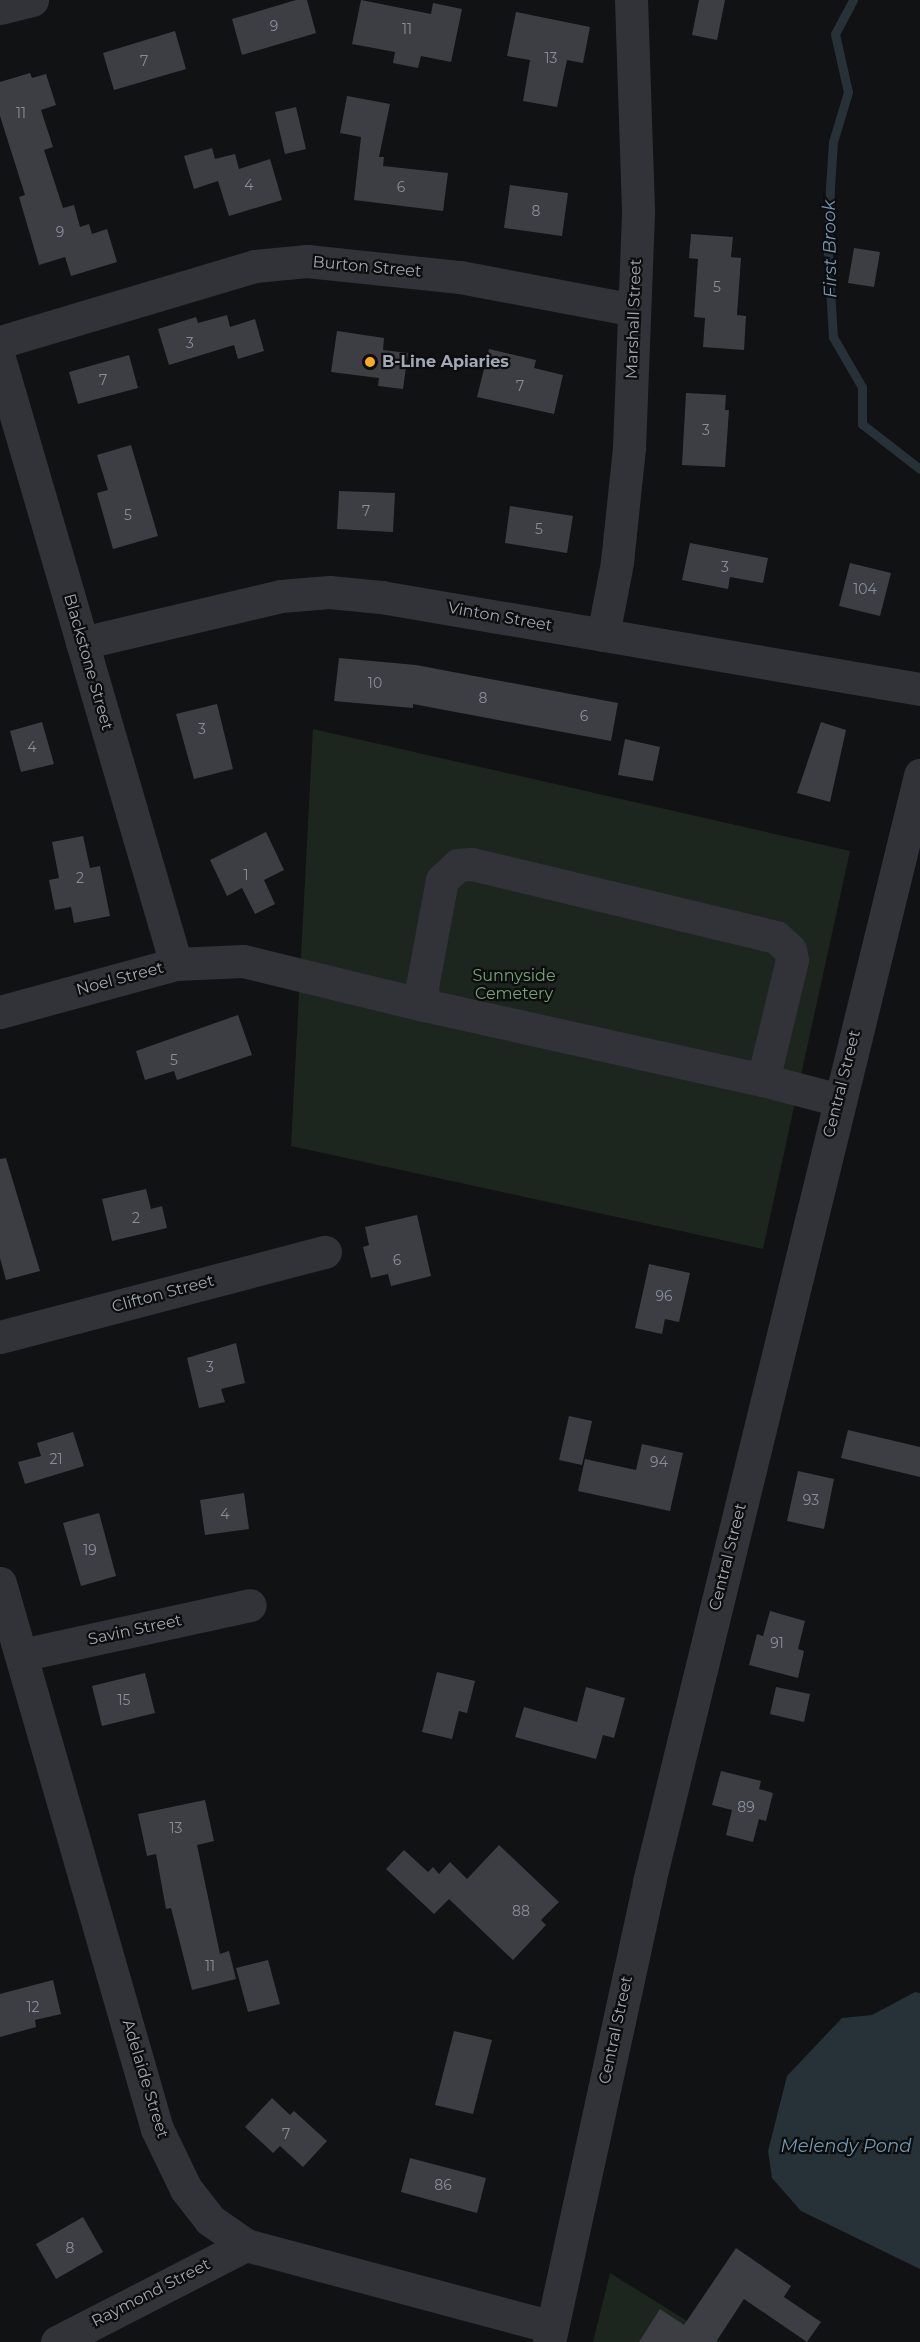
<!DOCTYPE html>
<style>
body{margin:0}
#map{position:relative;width:920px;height:2342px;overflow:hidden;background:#111213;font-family:Montserrat,sans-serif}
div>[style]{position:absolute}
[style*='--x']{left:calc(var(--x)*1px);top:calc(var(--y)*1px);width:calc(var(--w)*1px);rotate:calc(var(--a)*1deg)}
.green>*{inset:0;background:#1d261e}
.water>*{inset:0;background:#273138}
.stream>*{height:9px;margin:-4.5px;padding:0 4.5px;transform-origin:4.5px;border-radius:4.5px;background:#273138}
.building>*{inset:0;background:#3d3e44}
.minor>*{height:33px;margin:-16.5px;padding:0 16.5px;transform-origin:16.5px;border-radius:16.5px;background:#323339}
.dots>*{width:16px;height:16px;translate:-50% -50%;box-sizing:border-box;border:3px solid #0d0d0e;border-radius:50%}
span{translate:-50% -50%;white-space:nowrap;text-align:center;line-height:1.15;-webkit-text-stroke:4.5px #0d0d0e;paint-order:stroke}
.number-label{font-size:14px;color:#888e9a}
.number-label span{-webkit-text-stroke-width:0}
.street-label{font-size:16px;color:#a1a8b6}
.poi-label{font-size:16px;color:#a1a8b6;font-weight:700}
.left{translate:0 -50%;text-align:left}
.park-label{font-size:16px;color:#76a377}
.water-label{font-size:18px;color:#7499b5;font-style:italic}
</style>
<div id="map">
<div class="green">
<div style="clip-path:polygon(313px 729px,850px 851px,763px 1249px,291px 1146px)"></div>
<div style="clip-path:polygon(610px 2273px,721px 2342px,593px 2342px)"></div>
</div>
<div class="water">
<div style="clip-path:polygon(915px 1992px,920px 1993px,920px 2269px,801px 2211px,772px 2178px,768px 2151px,787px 2076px,842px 2018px,872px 2015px)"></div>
</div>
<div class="stream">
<div style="--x:853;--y:0;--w:38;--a:118"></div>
<div style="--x:835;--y:34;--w:59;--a:77.4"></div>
<div style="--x:848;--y:92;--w:52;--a:106.7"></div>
<div style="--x:833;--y:142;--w:45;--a:93.8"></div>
<div style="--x:830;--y:187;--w:67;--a:91.7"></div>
<div style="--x:828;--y:254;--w:83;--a:86.6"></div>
<div style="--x:833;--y:337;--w:58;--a:59.9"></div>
<div style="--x:862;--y:387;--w:37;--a:90"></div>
<div style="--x:862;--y:424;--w:73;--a:37.8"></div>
</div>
<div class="building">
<div style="clip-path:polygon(296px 0,307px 0,316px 33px,242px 55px,232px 19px)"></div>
<div style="clip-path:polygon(361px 0,431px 14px,433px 3px,462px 9px,451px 62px,421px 56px,418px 68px,393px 63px,395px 52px,352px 44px)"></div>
<div style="clip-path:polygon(699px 0,725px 0,717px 40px,692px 35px)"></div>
<div style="clip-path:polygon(516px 12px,590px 27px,583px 63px,567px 60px,557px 107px,523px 101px,530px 60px,507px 56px)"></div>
<div style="clip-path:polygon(175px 31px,186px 69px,114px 90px,103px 53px)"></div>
<div style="clip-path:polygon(30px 73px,32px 78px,46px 74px,56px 105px,41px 110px,53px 147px,44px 150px,63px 208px,74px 205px,80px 227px,89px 224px,92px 234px,107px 229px,117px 262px,71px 276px,65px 257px,39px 265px,19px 197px,25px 195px,0 116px,0 82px)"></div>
<div style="clip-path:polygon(347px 96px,390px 104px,379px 157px,384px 157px,383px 166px,448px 173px,443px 211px,354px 200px,361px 137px,340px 133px)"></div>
<div style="clip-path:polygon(296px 107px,306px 149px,285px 154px,275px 112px)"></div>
<div style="clip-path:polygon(212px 148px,215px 159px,235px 154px,239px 169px,270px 159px,282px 200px,229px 216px,218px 181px,194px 189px,184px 156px)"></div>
<div style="clip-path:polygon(510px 185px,568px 193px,562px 236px,504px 228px)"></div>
<div style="clip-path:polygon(691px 234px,733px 237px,731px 257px,741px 258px,737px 315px,746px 316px,744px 350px,703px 347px,705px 318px,694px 317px,698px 259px,689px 258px)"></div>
<div style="clip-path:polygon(854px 248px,880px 252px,874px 287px,848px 283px)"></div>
<div style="clip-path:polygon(227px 315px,230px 327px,255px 319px,264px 351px,238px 359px,234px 345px,169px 365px,158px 329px,196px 317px,198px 323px)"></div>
<div style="clip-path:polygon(337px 331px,384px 338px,383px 350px,408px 353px,403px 389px,378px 386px,379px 378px,331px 372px)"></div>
<div style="clip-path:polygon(489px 349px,536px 360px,534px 368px,563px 375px,554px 414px,477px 397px)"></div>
<div style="clip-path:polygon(129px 355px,138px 388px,78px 404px,69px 372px)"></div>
<div style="clip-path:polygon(686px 393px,726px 395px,725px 410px,729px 410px,725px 467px,682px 465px)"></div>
<div style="clip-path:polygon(131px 445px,158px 536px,113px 549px,97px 493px,108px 490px,97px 455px)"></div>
<div style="clip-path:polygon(339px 491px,395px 493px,393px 532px,337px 529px)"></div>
<div style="clip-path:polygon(510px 506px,573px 516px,567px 553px,505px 543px)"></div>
<div style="clip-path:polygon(690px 543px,768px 558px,763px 583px,730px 577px,728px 589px,682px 580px)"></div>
<div style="clip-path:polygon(850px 563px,891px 573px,880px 616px,839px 606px)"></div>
<div style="clip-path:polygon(339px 658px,416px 665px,618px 703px,611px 741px,413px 704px,413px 708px,334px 701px)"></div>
<div style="clip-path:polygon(217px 704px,233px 769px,194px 779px,176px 714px)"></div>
<div style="clip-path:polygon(42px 722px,54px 764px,21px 772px,10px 731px)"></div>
<div style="clip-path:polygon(821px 722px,846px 730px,830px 802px,797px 793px)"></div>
<div style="clip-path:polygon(625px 739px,660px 747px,653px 781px,618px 775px)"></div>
<div style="clip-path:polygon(266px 832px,284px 870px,264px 880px,275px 904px,255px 914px,242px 888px,227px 896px,210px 860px)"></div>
<div style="clip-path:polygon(83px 836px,90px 868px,100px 866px,110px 916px,74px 923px,71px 907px,55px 910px,49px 880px,59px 878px,52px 842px)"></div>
<div style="clip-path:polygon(238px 1015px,252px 1055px,177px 1080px,174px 1071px,145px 1080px,136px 1051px)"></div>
<div style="clip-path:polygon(6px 1158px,40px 1271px,6px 1280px,0 1258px,0 1159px)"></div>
<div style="clip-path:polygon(146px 1189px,151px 1209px,162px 1206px,167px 1228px,112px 1241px,102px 1199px)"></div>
<div style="clip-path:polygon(417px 1215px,431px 1276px,391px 1286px,388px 1274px,371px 1278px,363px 1247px,369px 1245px,365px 1227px)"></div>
<div style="clip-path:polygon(649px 1264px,690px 1273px,679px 1322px,665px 1319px,662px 1334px,635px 1328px)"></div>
<div style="clip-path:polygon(236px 1343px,245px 1383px,221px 1389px,225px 1402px,199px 1408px,187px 1358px)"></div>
<div style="clip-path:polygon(569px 1416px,592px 1421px,582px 1465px,559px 1460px)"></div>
<div style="clip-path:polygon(848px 1430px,920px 1447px,920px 1477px,841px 1458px)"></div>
<div style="clip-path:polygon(73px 1432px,84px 1466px,25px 1484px,18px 1462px,41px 1456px,37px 1443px)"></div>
<div style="clip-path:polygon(642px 1444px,683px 1453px,670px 1511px,578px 1491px,585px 1459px,636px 1470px)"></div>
<div style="clip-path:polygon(798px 1471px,834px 1479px,824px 1529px,787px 1521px)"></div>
<div style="clip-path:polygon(244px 1493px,249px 1529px,205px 1535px,200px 1500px)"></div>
<div style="clip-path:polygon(99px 1513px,116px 1576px,81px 1586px,63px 1523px)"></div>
<div style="clip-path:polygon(770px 1611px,805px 1621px,798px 1649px,804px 1651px,798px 1678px,749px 1665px,757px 1634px,763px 1636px)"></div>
<div style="clip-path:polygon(437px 1672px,475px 1681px,467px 1713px,459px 1711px,452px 1739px,422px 1732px)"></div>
<div style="clip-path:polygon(145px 1673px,155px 1713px,102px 1726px,92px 1686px)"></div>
<div style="clip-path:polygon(586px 1687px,625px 1698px,614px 1738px,603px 1735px,596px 1759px,515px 1737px,524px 1707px,577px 1722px)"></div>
<div style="clip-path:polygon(776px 1687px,810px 1694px,804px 1722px,770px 1714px)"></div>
<div style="clip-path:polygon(721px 1771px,761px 1781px,759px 1789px,773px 1793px,766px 1821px,759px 1819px,753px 1842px,726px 1835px,732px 1810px,712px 1805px)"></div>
<div style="clip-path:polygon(205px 1800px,214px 1841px,197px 1845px,220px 1954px,229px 1951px,236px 1979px,192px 1990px,171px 1908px,166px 1909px,156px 1854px,147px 1856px,138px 1814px)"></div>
<div style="clip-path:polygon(499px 1845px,559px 1902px,541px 1920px,546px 1925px,513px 1960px,449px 1899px,434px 1914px,386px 1869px,404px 1850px,428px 1872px,433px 1867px,439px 1874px,450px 1862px,467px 1879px)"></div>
<div style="clip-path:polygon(268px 1960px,280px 2004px,248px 2012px,236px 1968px)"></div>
<div style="clip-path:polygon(53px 1980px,61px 2014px,35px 2020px,36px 2027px,0 2037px,0 1994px)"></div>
<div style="clip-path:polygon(454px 2031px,492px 2040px,473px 2114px,435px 2105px)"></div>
<div style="clip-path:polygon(272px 2098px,290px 2115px,294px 2111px,327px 2141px,303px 2167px,280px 2146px,273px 2153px,245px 2127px)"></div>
<div style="clip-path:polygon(410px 2158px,486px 2178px,477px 2213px,401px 2192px)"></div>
<div style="clip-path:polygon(83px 2217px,103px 2252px,56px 2279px,36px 2244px)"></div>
<div style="clip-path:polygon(736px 2248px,791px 2286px,784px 2297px,821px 2322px,807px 2342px,744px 2299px,716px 2342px,639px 2342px,660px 2309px,684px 2325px)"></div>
</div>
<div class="minor">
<div style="--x:0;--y:8;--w:33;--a:-14"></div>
<div style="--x:0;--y:342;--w:266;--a:-16.6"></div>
<div style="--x:255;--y:266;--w:52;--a:-5.5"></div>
<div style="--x:307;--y:261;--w:154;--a:6"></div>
<div style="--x:460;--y:277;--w:177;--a:10.7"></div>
<div style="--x:0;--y:361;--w:628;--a:73.73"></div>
<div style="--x:603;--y:635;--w:74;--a:-79.1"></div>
<div style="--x:617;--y:562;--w:115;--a:-84"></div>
<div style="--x:629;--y:448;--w:238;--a:-87.8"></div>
<div style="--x:638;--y:210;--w:210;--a:-91.9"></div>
<div style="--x:82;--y:643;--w:204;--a:-13.3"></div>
<div style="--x:281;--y:596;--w:48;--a:-4.8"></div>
<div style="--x:329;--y:592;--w:52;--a:5.5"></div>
<div style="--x:381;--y:597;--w:547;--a:9.69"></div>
<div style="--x:0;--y:1012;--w:182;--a:-15.3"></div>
<div style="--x:176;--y:964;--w:67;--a:-2.6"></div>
<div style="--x:243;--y:961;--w:186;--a:13.7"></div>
<div style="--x:424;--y:1005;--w:347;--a:12.5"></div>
<div style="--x:763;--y:1080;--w:123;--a:-76.4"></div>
<div style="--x:792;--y:960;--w:10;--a:-101"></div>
<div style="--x:790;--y:950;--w:19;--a:-137"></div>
<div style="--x:776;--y:937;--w:314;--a:-166.5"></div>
<div style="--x:471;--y:864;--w:13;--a:176"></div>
<div style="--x:458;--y:865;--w:22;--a:137"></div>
<div style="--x:442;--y:880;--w:109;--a:100.6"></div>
<div style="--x:422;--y:987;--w:18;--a:84"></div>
<div style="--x:763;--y:1080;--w:79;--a:14.7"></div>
<div style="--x:0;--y:1337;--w:336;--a:-14.7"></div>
<div style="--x:0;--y:1583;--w:568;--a:73.96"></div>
<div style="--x:157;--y:2129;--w:67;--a:64.2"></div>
<div style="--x:186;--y:2189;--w:39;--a:52"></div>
<div style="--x:210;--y:2220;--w:44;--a:34.8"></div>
<div style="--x:246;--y:2245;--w:317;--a:15"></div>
<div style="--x:21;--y:1655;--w:234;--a:-12.3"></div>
<div style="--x:57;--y:2342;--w:212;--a:-27.2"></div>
<div style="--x:549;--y:2342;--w:471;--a:-77.7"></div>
<div style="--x:649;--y:1882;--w:1140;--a:-76.24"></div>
</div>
<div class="dots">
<div style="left:370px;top:362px;background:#ffab1e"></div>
</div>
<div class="number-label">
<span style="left:274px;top:26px">9</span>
<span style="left:407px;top:29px">11</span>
<span style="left:551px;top:58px">13</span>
<span style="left:144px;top:61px">7</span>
<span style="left:21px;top:113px">11</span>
<span style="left:249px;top:185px">4</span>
<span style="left:401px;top:187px">6</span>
<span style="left:536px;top:211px">8</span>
<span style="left:60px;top:232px">9</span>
<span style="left:717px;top:287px">5</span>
<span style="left:190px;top:343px">3</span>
<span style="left:103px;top:380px">7</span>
<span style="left:520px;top:386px">7</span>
<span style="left:706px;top:430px">3</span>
<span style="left:366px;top:511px">7</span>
<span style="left:128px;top:515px">5</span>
<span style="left:539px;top:529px">5</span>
<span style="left:725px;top:567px">3</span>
<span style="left:865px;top:589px">104</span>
<span style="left:375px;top:683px">10</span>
<span style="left:483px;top:698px">8</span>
<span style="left:584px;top:716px">6</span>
<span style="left:202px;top:729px">3</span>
<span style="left:32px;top:747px">4</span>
<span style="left:246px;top:875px">1</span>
<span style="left:80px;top:878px">2</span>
<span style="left:174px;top:1060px">5</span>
<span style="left:136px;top:1218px">2</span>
<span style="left:397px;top:1260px">6</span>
<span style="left:664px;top:1296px">96</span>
<span style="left:210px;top:1367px">3</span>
<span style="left:56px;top:1459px">21</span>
<span style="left:659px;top:1462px">94</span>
<span style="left:811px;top:1500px">93</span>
<span style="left:225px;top:1514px">4</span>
<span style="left:90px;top:1550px">19</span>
<span style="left:777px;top:1643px">91</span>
<span style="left:124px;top:1700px">15</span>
<span style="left:746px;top:1807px">89</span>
<span style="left:176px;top:1828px">13</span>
<span style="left:521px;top:1911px">88</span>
<span style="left:210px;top:1966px">11</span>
<span style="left:33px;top:2007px">12</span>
<span style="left:286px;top:2134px">7</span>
<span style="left:443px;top:2185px">86</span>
<span style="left:70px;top:2248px">8</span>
</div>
<div class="street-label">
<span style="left:367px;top:267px;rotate:5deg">Burton Street</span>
<span style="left:634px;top:319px;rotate:-88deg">Marshall Street</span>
<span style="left:500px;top:617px;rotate:10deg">Vinton Street</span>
<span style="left:88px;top:662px;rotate:74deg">Blackstone Street</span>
<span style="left:120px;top:979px;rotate:-15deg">Noel Street</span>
<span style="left:842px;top:1084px;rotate:-76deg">Central Street</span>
<span style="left:163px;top:1294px;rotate:-15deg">Clifton Street</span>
<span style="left:728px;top:1557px;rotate:-76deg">Central Street</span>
<span style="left:135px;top:1630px;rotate:-12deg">Savin Street</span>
<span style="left:616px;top:2030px;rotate:-78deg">Central Street</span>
<span style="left:145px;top:2079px;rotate:73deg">Adelaide Street</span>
<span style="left:151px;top:2293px;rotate:-27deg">Raymond Street</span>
</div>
<div class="poi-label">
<span class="left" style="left:382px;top:362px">B-Line Apiaries</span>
</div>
<div class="park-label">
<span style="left:514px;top:985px">Sunnyside<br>Cemetery</span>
</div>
<div class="water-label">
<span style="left:830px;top:249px;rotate:-91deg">First Brook</span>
<span style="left:846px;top:2146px">Melendy Pond</span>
</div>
</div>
